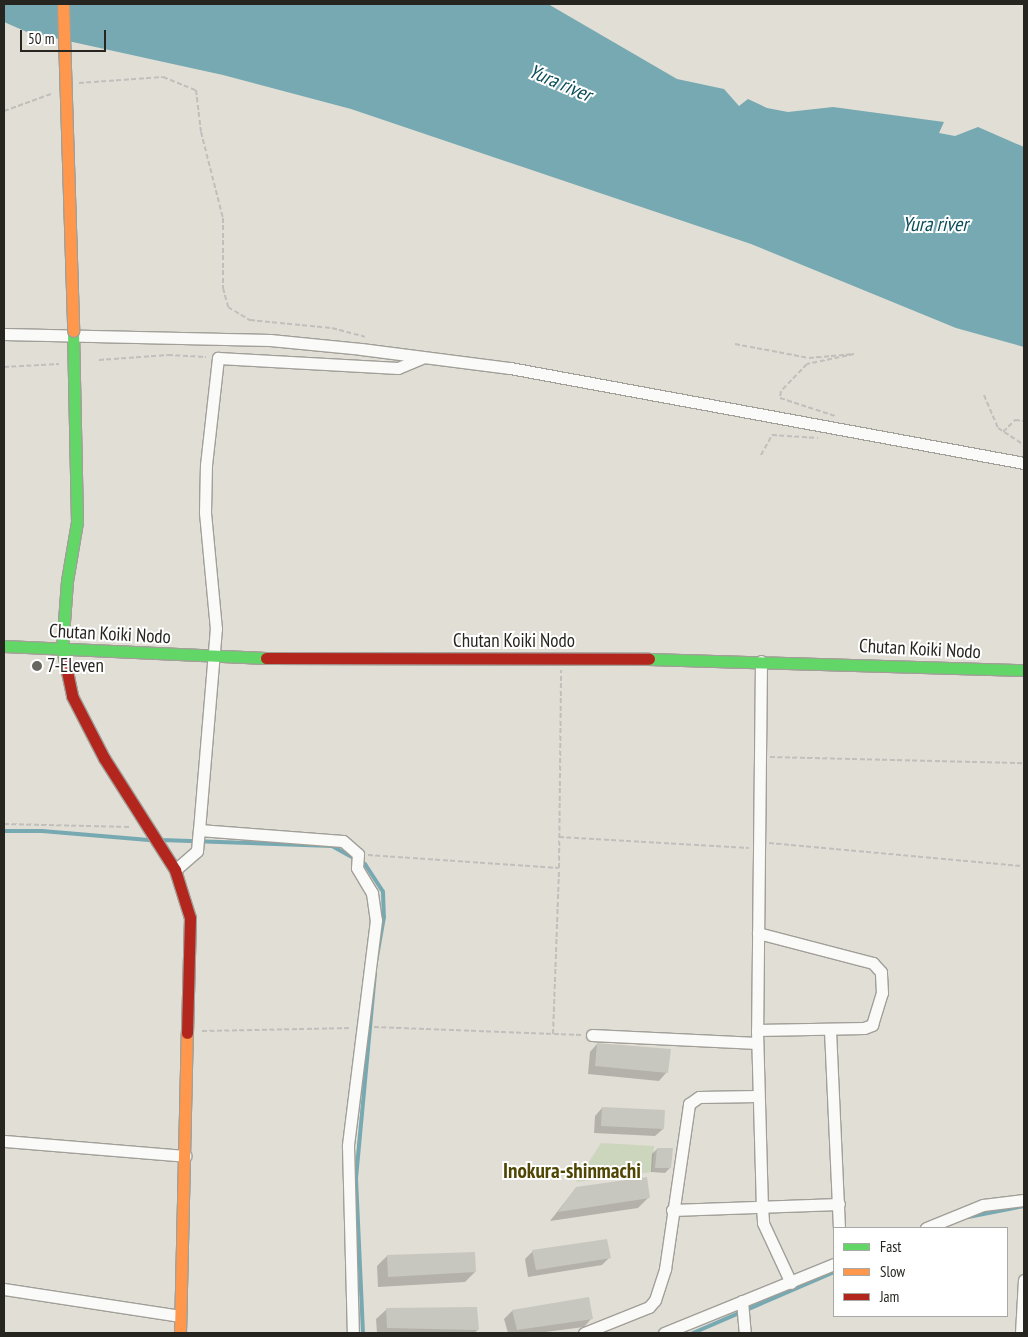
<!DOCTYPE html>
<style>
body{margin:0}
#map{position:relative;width:1028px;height:1337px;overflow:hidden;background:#e0ded5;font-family:"PT Sans Narrow",sans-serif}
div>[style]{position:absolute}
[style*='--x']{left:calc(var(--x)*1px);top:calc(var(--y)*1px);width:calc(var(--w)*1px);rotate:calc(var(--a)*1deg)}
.green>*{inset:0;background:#ccd6bd}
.water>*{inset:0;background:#76a9b1}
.shadow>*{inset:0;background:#0003}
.stream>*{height:4px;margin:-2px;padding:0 2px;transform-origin:2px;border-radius:2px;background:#76a9b1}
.building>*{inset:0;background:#c8c7bf}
.path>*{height:2px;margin-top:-1px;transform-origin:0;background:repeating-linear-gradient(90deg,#c0bfbb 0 5px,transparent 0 7.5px)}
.roads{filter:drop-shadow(1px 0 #a19f98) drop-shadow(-1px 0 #a19f98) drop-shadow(0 1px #a19f98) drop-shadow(0 -1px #a19f98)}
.street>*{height:11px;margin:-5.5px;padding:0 5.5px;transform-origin:5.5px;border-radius:5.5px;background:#fafaf9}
.fast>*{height:11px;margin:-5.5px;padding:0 5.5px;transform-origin:5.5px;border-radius:5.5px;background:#63d668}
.slow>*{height:11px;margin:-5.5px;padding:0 5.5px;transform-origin:5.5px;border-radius:5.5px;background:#ff974d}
.jam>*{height:11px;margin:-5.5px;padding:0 5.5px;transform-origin:5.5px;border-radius:5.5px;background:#b3261e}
.bridges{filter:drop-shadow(1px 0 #a19f98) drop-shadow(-1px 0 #a19f98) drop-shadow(0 1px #a19f98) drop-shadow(0 -1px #a19f98)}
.slow-bridge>*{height:11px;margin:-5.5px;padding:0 5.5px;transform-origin:5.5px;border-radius:5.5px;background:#ff974d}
.dots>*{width:14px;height:14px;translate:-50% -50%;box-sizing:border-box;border:2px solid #fff;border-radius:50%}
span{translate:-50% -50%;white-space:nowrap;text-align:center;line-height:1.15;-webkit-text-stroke:4px #fff;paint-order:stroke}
.street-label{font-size:19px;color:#26251f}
.poi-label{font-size:19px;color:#26251f}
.left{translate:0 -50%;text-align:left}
.water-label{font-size:20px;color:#0b4d59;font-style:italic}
.quarter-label{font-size:21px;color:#504603;font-weight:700}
.frame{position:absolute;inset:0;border:5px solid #26251f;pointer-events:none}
.legend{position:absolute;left:833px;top:1227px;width:175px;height:90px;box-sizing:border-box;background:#fff;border:1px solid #a8a8a5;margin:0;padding:6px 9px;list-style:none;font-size:15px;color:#26251f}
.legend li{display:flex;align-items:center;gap:10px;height:25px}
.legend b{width:25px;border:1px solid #a8a8a5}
.scale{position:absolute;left:20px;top:30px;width:86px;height:22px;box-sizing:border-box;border:2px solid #26251f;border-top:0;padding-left:6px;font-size:15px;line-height:18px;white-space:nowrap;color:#26251f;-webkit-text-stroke:4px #fff;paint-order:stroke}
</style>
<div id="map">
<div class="green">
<div style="clip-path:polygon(601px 1143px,654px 1146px,652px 1172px,576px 1182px)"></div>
</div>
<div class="water">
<div style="clip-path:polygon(4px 4px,548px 4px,677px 79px,724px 89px,739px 106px,748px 99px,767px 108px,788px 112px,833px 107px,944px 122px,939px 133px,955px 136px,978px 127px,1024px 147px,1024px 347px,956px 328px,751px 244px,351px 109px,223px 75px,27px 32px,4px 22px)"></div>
</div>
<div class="shadow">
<div style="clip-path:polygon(597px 1044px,669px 1050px,666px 1073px,659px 1081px,588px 1074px,590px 1052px)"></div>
<div style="clip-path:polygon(602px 1108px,663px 1129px,655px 1136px,594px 1133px,595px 1116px)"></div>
<div style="clip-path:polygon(657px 1149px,670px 1168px,665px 1173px,651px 1172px,652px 1154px)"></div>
<div style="clip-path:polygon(576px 1188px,649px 1197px,638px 1208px,550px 1221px)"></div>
<div style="clip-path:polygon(533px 1251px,609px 1258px,602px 1265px,528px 1277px,525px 1259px)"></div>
<div style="clip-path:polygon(387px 1256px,475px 1272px,465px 1282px,378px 1287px,377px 1266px)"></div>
<div style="clip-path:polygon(588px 1299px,591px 1319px,584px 1327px,538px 1333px,508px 1333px,504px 1319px,512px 1311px)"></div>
<div style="clip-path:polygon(387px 1309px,478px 1330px,474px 1333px,377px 1333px,376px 1319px)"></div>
</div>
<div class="stream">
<div style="--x:4;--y:831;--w:38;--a:0"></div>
<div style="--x:42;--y:831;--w:107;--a:4.8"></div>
<div style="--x:161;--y:840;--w:171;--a:2"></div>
<div style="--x:332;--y:846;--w:38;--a:29"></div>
<div style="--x:365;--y:864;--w:33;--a:57"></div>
<div style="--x:383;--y:892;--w:25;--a:88"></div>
<div style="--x:384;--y:917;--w:46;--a:100.1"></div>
<div style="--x:968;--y:1217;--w:57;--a:-11.1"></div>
<div style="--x:363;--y:1333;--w:155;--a:-92.6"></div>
<div style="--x:356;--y:1178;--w:205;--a:-84.7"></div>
<div style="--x:693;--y:1333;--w:154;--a:-23.4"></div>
</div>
<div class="building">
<div style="clip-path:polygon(597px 1043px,671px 1049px,668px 1073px,595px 1066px)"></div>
<div style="clip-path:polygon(602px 1107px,665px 1110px,664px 1129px,601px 1126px)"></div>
<div style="clip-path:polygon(657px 1148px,673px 1148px,671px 1168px,655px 1168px)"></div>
<div style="clip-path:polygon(647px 1177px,650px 1198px,558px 1212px,576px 1187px)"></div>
<div style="clip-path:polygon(607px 1239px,611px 1258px,536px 1270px,532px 1250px)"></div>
<div style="clip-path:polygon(475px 1252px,476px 1272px,388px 1277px,387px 1255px)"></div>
<div style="clip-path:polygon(589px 1297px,593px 1319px,517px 1330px,512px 1310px)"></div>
<div style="clip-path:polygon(477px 1307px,479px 1330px,387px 1328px,386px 1308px)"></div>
</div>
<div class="path">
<div style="--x:79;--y:83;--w:84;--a:-4.1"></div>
<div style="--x:163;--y:77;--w:35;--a:22"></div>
<div style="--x:196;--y:90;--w:42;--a:83.2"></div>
<div style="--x:201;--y:132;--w:89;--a:75.7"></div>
<div style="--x:223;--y:218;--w:70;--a:90"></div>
<div style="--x:223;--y:288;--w:20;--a:75"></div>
<div style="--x:228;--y:307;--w:26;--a:31"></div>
<div style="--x:250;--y:320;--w:82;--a:5.6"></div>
<div style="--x:332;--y:328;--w:34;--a:15"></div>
<div style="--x:4;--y:111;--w:50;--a:-19.9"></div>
<div style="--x:735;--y:344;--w:75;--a:10.7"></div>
<div style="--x:809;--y:358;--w:45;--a:-5.1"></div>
<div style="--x:854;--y:354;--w:48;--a:168"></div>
<div style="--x:807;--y:364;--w:37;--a:134"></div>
<div style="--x:781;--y:391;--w:7;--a:98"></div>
<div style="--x:780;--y:398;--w:58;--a:18.1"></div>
<div style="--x:99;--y:360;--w:69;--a:-4.1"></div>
<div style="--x:168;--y:355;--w:38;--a:3"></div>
<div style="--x:4;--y:367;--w:55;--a:-3.1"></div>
<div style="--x:984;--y:395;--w:36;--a:67"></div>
<div style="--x:998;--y:428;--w:31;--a:33"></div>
<div style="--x:1003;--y:432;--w:17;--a:-45"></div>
<div style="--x:1015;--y:420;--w:9;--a:6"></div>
<div style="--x:761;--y:455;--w:23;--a:-61"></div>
<div style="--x:772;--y:435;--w:46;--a:3.7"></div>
<div style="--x:770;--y:757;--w:254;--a:1.4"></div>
<div style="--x:4;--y:824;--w:127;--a:1.4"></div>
<div style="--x:559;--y:837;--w:190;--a:3.3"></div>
<div style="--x:769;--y:843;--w:256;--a:5.2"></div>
<div style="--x:368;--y:855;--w:191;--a:3.9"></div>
<div style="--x:559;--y:868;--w:198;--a:-89.4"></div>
<div style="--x:374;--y:1027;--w:208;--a:2.2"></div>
<div style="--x:202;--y:1031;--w:150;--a:-1.1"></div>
<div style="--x:553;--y:1034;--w:165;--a:-87.9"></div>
</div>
<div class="roads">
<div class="street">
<div style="--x:4;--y:334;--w:266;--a:1.3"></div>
<div style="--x:270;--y:340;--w:91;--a:5.6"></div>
<div style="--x:361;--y:349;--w:150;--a:7.3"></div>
<div style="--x:510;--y:368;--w:523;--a:10.47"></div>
<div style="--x:761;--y:661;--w:369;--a:90.6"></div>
<div style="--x:757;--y:1030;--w:177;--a:88.4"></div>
<div style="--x:762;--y:1207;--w:16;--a:86"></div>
<div style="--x:763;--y:1223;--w:66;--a:65"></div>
<div style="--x:199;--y:830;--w:144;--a:4.4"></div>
<div style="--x:343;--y:841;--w:20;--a:41"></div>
<div style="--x:358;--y:854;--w:14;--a:94"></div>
<div style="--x:357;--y:868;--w:29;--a:59"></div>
<div style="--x:372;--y:893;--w:27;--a:82"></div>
<div style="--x:376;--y:920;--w:228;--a:97.1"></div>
<div style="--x:348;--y:1146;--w:187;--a:88.5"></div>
<div style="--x:175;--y:870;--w:29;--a:-41"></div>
<div style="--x:197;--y:851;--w:21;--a:-85"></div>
<div style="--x:199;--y:830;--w:202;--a:-85.2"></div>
<div style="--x:216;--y:629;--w:118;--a:-95.4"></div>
<div style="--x:205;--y:512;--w:47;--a:-88.8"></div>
<div style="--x:206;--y:465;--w:108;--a:-83.6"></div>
<div style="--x:218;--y:358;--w:180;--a:3.2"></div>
<div style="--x:398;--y:368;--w:26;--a:-23"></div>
<div style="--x:757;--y:1030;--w:107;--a:-1.1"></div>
<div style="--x:864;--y:1028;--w:9;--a:-21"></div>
<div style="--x:872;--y:1025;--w:34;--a:-73"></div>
<div style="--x:882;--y:993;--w:21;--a:-93"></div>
<div style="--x:881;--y:972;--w:12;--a:-132"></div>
<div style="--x:873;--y:963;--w:119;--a:-165.4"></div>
<div style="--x:830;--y:1030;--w:198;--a:87.4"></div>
<div style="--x:592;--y:1035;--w:165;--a:2.8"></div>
<div style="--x:4;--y:1141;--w:182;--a:4.7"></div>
<div style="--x:672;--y:1210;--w:167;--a:-2.1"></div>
<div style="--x:926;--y:1228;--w:61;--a:-22"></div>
<div style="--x:983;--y:1205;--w:41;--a:-7"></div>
<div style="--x:4;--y:1289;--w:178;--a:8.7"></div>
<div style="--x:742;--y:1301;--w:32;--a:85"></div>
<div style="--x:584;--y:1333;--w:70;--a:-21.8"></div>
<div style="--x:649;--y:1307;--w:9;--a:-49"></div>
<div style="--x:655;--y:1300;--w:33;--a:-72"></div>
<div style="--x:665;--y:1269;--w:167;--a:-81.7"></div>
<div style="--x:689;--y:1104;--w:12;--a:-35"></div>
<div style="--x:699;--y:1097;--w:58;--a:-1"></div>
<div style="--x:664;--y:1333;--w:183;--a:-22.1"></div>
<div style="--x:1021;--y:1333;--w:53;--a:-86.8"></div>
</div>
<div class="fast">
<div style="--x:4;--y:646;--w:262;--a:2.6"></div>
<div style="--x:649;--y:659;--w:375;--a:1.7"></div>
<div style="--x:65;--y:662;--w:13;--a:-103"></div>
<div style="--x:62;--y:649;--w:68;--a:-85.8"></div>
<div style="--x:67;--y:581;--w:60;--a:-80.4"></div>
<div style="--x:77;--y:522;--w:191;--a:-91.2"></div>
</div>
<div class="slow">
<div style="--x:180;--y:1333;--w:300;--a:-88.7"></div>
</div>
<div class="jam">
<div style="--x:266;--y:658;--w:383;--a:0.1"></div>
<div style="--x:65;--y:662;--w:35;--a:78"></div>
<div style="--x:72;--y:696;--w:70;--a:62.7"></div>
<div style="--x:104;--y:758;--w:133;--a:57.6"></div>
<div style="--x:175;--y:870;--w:50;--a:72.6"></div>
<div style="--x:190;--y:918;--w:115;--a:91.5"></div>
</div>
</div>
<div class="bridges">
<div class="slow-bridge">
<div style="--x:63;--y:4;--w:327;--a:88.2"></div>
</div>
</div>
<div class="dots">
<div style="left:37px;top:666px;background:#67665f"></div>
</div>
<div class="street-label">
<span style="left:110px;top:634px;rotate:3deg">Chutan Koiki Nodo</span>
<span style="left:514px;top:641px">Chutan Koiki Nodo</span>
<span style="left:920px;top:649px;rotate:3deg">Chutan Koiki Nodo</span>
</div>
<div class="poi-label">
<span class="left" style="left:47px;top:666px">7-Eleven</span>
</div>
<div class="water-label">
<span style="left:560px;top:83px;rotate:23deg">Yura river</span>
<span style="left:935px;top:224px">Yura river</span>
</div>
<div class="quarter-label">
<span style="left:572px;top:1171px">Inokura-shinmachi</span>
</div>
<div class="frame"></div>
<ul class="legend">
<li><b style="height:6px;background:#63d668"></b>Fast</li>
<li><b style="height:6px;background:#ff974d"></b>Slow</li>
<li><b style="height:6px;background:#b3261e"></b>Jam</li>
</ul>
<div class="scale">50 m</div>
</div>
